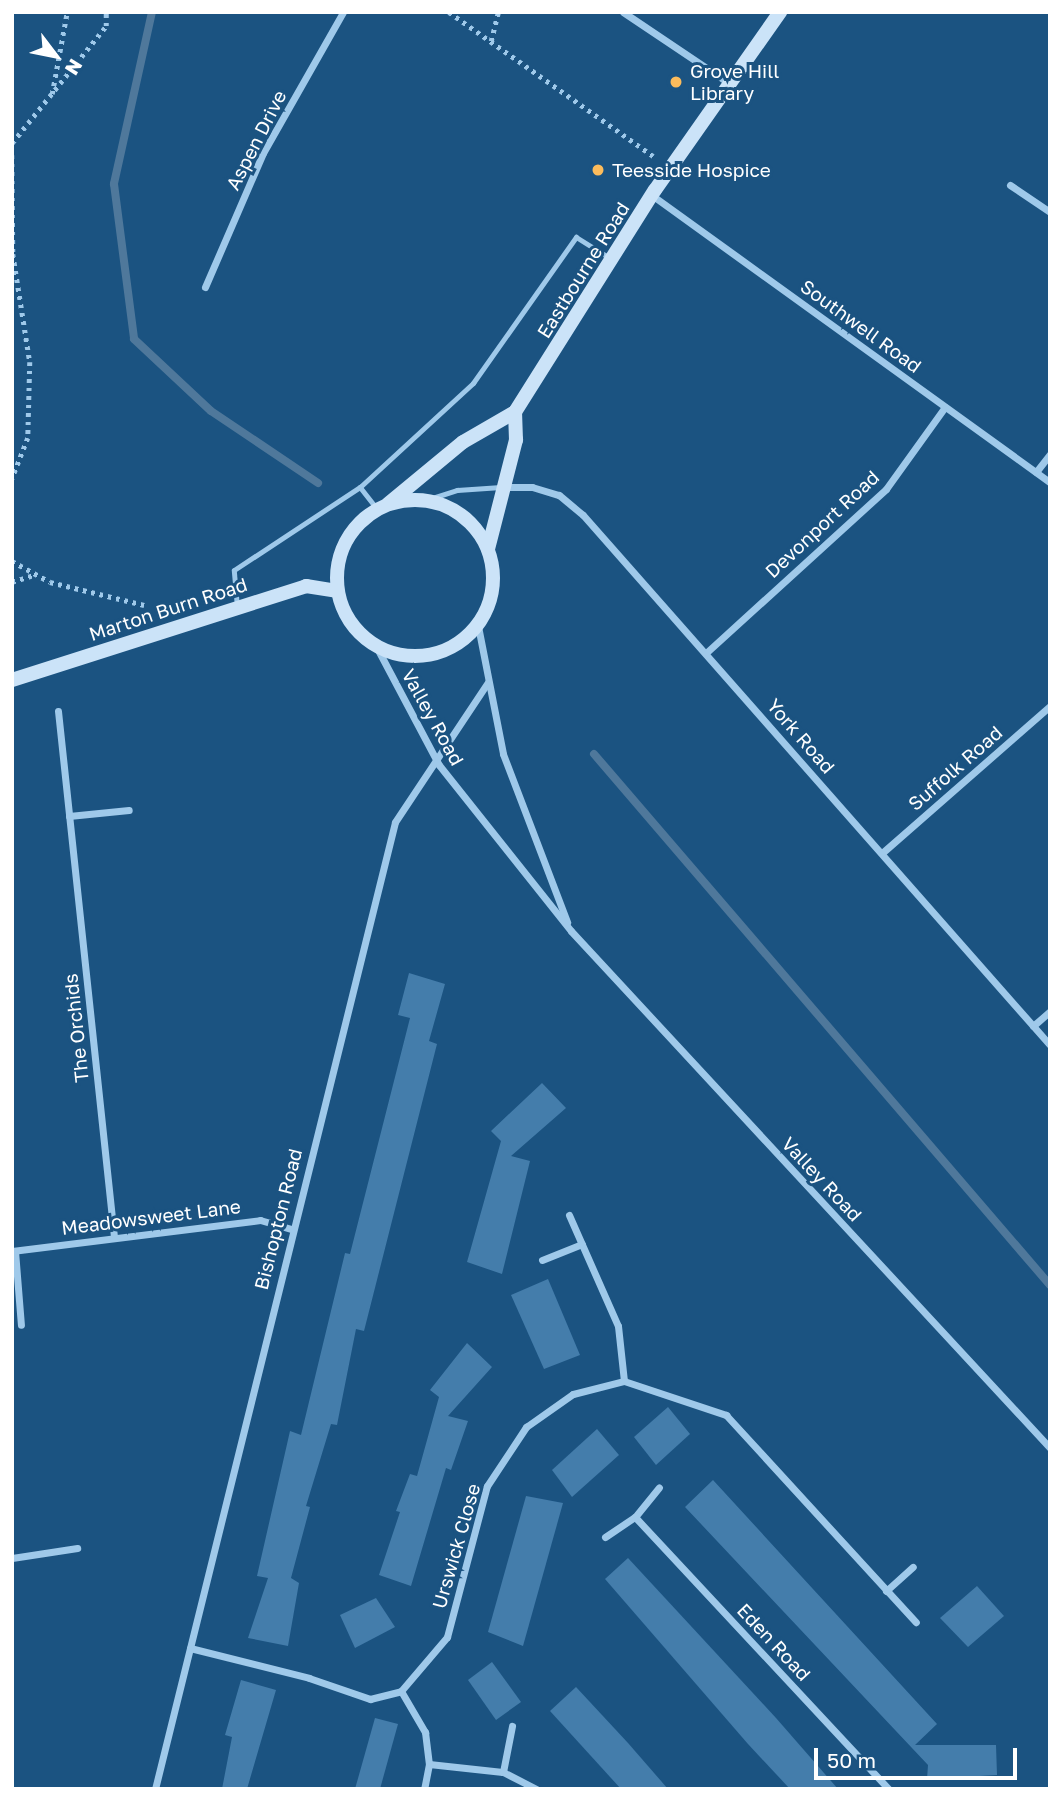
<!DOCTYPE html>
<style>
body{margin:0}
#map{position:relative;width:1062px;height:1801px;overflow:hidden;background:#1b5381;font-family:"Golos Text",sans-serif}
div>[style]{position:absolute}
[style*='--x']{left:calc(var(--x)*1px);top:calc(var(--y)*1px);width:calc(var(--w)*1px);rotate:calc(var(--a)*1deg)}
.stream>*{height:8px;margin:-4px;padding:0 4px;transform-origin:4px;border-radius:4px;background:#4f789b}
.building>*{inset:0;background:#447dab}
.path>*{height:4.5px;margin-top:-2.25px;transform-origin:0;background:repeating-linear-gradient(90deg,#9fc9ea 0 3.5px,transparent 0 8.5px)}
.lane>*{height:5px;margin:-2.5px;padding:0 2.5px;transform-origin:2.5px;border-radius:2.5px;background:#9fc9ea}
.street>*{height:7px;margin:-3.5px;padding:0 3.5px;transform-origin:3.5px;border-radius:3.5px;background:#9fc9ea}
.secondary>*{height:14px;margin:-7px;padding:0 7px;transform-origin:7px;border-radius:7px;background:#cbe3f8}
.secondary>.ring{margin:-7px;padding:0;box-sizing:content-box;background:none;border:14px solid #cbe3f8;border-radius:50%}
.dots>*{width:19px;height:19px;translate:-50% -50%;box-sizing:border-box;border:4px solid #1b5381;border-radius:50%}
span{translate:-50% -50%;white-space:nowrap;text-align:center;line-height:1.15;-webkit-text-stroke:6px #1b5381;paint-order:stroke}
.poi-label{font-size:19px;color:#fff}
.left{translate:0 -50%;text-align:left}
.street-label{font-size:19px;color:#fff}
.frame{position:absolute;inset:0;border:14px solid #fff;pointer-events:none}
.north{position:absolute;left:21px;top:21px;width:70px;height:70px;-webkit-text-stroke:5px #1b5381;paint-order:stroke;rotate:122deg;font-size:19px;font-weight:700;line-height:28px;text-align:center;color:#fff}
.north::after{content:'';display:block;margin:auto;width:24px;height:32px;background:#fff;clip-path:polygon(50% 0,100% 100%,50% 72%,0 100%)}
.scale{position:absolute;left:814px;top:1748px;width:203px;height:32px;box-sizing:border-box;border:4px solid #fff;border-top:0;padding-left:9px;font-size:21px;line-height:24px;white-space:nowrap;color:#fff;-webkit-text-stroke:5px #1b5381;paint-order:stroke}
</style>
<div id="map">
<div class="stream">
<div style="--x:152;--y:12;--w:176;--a:102.5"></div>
<div style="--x:114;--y:184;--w:156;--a:82.6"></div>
<div style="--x:134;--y:339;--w:105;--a:43.1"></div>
<div style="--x:211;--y:411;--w:129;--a:33.9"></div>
<div style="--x:594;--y:754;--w:700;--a:49.35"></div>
</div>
<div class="building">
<div style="clip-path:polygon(409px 973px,445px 984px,429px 1041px,437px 1044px,364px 1331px,356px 1329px,337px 1425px,331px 1424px,306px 1506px,310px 1507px,291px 1578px,299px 1583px,288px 1646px,248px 1638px,268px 1578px,257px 1576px,290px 1431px,301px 1435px,345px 1253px,350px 1254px,410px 1018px,398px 1015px)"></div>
<div style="clip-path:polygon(542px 1083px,566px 1108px,511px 1156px,530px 1161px,502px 1274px,467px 1262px,501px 1141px,491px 1131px)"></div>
<div style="clip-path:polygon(548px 1279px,580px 1355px,544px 1369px,511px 1295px)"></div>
<div style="clip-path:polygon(467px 1343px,492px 1367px,448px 1416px,468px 1421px,451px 1470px,446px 1468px,411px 1586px,379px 1575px,400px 1512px,396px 1511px,410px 1474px,417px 1476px,439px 1397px,430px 1390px)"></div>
<div style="clip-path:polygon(668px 1407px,690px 1434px,656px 1465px,634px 1437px)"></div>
<div style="clip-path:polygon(597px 1429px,619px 1455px,572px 1497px,552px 1470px)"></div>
<div style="clip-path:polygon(713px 1480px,937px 1724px,915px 1745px,996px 1745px,997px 1775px,927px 1779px,928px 1765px,685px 1507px)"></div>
<div style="clip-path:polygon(526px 1496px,563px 1503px,523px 1646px,488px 1632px)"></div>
<div style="clip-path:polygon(628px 1558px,776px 1718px,838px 1789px,790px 1789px,748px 1744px,605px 1579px)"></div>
<div style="clip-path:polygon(977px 1586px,1004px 1616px,968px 1647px,940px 1618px)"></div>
<div style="clip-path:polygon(376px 1598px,395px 1627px,355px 1648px,340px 1615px)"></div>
<div style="clip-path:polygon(492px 1662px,521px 1702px,496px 1720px,468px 1680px)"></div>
<div style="clip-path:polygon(241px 1680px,276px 1690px,247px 1789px,222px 1789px,232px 1737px,225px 1735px)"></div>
<div style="clip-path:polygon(576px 1687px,628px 1743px,668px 1789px,621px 1789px,550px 1711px)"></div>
<div style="clip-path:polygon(375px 1718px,398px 1724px,380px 1789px,355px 1789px)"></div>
</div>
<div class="path">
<div style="--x:449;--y:12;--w:250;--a:35.2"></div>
<div style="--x:491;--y:41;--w:30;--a:-76"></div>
<div style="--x:52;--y:94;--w:83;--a:-79.6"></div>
<div style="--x:12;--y:143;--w:150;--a:-51.2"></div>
<div style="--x:106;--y:26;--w:14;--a:-90"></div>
<div style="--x:12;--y:155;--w:99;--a:89.4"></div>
<div style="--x:13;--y:254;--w:109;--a:81.1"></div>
<div style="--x:30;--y:362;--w:76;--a:91.5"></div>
<div style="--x:28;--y:438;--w:44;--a:111.3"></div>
<div style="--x:12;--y:561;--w:43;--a:28.9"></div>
<div style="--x:50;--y:582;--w:97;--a:13.7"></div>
<div style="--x:12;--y:582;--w:25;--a:-18"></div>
</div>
<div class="lane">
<div style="--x:426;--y:500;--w:33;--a:-18"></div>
<div style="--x:457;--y:490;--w:44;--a:-3.9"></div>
<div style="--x:377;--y:509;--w:28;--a:-128"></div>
<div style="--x:360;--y:487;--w:154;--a:-42.6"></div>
<div style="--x:473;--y:383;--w:179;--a:-54.8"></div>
<div style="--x:576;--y:237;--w:40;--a:32"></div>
<div style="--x:237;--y:607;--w:37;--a:-95"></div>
<div style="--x:234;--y:570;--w:151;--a:-33.4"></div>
</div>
<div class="street">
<div style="--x:623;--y:12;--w:129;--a:33.9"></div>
<div style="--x:1010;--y:185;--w:48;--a:34"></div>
<div style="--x:653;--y:196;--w:489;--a:35.8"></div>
<div style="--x:205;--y:287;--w:146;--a:-66.6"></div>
<div style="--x:263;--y:153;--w:162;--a:-60.4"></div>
<div style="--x:1036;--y:472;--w:23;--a:-52"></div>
<div style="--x:506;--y:487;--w:26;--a:0"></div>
<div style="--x:532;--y:487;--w:28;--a:17"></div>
<div style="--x:559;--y:495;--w:31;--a:40"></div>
<div style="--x:583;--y:515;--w:706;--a:48.62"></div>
<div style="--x:478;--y:626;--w:130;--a:78.9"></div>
<div style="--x:503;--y:754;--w:180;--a:69.1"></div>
<div style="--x:377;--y:648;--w:132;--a:62.1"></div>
<div style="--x:439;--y:765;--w:212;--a:51.5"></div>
<div style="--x:571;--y:931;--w:705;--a:47.18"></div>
<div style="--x:707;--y:652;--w:242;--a:-42.3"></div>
<div style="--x:886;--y:489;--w:101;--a:-54.3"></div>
<div style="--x:58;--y:711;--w:529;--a:83.92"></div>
<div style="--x:69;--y:816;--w:60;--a:-5.7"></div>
<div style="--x:882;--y:853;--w:223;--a:-41.2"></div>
<div style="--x:1033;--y:1026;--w:23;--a:-41"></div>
<div style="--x:569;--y:1215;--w:121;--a:66.2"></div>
<div style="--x:618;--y:1326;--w:55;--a:83.8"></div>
<div style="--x:12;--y:1251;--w:250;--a:-7.1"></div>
<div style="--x:260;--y:1220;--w:32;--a:16"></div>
<div style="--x:15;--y:1251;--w:74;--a:85.4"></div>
<div style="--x:542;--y:1260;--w:43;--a:-21.8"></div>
<div style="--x:635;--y:1517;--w:372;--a:47"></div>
<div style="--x:605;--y:1537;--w:36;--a:-34"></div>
<div style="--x:635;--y:1517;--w:38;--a:-51"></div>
<div style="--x:12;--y:1558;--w:66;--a:-8.7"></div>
<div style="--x:886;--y:1591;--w:36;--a:-42"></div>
<div style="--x:190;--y:1648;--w:123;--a:14.1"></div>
<div style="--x:309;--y:1678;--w:65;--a:19"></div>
<div style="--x:370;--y:1699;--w:32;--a:-14"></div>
<div style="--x:401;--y:1691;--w:71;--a:-49.6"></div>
<div style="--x:447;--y:1637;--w:156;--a:-75.2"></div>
<div style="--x:487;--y:1486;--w:71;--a:-56.5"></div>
<div style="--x:526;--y:1427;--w:57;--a:-35.1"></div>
<div style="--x:573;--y:1394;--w:53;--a:-14.3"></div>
<div style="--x:624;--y:1381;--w:108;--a:18.4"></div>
<div style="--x:726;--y:1415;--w:281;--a:47.5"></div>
<div style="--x:401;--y:1691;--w:48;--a:59.7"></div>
<div style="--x:425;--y:1732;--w:32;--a:83"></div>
<div style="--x:429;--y:1764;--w:25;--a:101"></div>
<div style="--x:429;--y:1764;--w:74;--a:6.2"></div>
<div style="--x:503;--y:1772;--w:38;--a:27"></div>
<div style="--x:503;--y:1772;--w:47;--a:-78.9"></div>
<div style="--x:155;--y:1789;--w:996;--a:-76.06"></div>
<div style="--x:395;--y:822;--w:168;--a:-56.4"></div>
</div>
<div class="secondary">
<div class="ring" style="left:337px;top:500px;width:142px;height:142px"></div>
<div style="--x:388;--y:504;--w:97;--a:-39.6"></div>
<div style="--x:463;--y:442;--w:60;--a:-30"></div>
<div style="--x:515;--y:412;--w:262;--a:-57.8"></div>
<div style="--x:655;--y:190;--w:218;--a:-54.9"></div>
<div style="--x:488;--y:549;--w:113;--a:-75.6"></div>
<div style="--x:516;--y:440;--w:28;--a:-92"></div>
<div style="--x:12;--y:680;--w:309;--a:-17.7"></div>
<div style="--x:306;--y:586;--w:31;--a:9"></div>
</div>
<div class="dots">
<div style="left:676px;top:82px;background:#fcbc5c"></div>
<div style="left:598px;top:170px;background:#fcbc5c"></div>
</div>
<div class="poi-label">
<span class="left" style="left:690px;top:82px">Grove Hill<br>Library</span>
<span class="left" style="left:612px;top:170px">Teesside Hospice</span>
</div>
<div class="street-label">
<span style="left:256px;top:140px;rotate:-63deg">Aspen Drive</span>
<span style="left:583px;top:270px;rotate:-58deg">Eastbourne Road</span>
<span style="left:861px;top:326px;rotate:36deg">Southwell Road</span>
<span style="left:822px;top:524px;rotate:-43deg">Devonport Road</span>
<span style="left:168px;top:609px;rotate:-18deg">Marton Burn Road</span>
<span style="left:433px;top:717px;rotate:61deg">Valley Road</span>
<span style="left:801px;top:736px;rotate:49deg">York Road</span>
<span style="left:955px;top:768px;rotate:-41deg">Suffolk Road</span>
<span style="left:76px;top:1028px;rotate:-96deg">The Orchids</span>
<span style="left:822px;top:1179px;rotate:47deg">Valley Road</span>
<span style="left:151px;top:1217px;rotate:-7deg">Meadowsweet Lane</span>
<span style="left:278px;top:1219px;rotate:-76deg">Bishopton Road</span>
<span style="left:456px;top:1546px;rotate:-74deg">Urswick Close</span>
<span style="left:774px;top:1642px;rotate:47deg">Eden Road</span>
</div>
<div class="frame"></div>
<div class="north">N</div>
<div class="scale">50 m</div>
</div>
